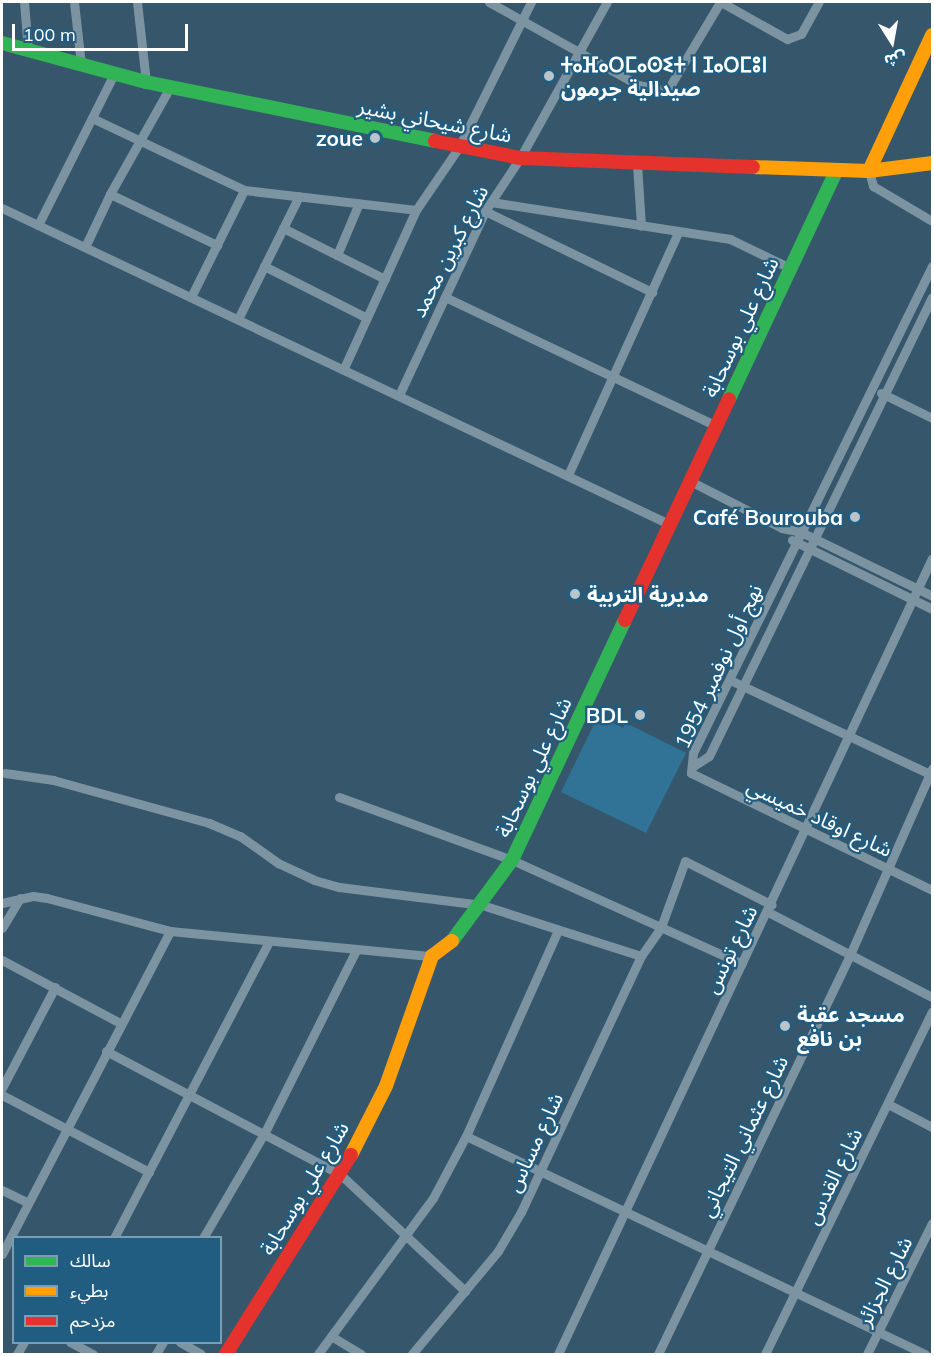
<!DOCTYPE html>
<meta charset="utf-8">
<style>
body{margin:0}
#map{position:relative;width:934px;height:1356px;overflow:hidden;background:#36576b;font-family:Mulish,"Noto Sans Arabic","Noto Sans Tifinagh",sans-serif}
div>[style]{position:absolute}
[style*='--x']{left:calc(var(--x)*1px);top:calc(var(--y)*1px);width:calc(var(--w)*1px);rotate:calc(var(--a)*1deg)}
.green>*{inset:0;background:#307396}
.street>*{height:9px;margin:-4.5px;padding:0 4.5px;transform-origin:4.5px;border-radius:4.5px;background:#7c93a1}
.fast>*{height:14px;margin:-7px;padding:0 7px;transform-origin:7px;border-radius:7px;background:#30b455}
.slow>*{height:14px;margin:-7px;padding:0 7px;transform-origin:7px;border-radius:7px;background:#ff9f0a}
.jam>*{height:14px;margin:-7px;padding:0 7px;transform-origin:7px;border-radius:7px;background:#e5322d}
.dots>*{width:16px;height:16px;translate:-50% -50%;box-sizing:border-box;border:3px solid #205d81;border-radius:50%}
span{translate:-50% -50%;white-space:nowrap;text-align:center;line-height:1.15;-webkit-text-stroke:4.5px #205d81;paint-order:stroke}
.poi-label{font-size:21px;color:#fff;font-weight:700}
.left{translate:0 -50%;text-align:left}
.right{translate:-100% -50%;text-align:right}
.street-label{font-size:21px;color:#fff}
.frame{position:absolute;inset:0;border:3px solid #fff;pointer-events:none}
.legend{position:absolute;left:12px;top:1236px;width:210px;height:108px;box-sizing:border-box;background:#205d81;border:2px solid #799eb3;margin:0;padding:8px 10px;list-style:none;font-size:18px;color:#fff}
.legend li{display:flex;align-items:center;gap:12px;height:30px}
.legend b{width:30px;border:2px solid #799eb3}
.north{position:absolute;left:862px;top:12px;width:60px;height:60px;-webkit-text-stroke:4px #205d81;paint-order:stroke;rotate:169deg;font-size:16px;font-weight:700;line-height:24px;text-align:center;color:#fff}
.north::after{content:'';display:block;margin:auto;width:21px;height:27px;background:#fff;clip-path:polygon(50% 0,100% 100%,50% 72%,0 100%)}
.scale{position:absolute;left:12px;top:24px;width:176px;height:27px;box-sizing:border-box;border:3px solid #fff;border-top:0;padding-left:8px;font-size:18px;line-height:21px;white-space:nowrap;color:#fff;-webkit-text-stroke:4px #205d81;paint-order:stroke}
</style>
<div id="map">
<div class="green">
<div style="clip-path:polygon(598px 716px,623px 728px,626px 723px,686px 753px,646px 833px,561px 792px)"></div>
</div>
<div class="street">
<div style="--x:24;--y:2;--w:49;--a:85.3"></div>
<div style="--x:74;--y:2;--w:62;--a:83.6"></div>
<div style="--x:137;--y:2;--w:81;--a:83.6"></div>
<div style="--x:489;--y:2;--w:171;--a:29.1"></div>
<div style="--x:638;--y:85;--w:24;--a:12"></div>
<div style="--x:661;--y:90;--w:10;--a:-24"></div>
<div style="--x:670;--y:86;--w:98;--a:-59.2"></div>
<div style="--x:721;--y:2;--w:76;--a:29.3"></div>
<div style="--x:787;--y:39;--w:15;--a:-20"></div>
<div style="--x:801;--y:34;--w:37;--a:-61"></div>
<div style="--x:92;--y:118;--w:168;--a:25.3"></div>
<div style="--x:244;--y:190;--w:173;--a:6.6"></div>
<div style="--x:637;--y:164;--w:62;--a:86.3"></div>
<div style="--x:869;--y:171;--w:16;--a:75"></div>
<div style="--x:873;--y:186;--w:69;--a:30.7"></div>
<div style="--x:110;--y:194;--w:119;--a:25.5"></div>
<div style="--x:491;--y:202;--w:242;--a:8.8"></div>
<div style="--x:730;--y:239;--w:67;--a:25.8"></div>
<div style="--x:2;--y:208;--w:740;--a:25.35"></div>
<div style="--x:485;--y:211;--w:186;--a:25.9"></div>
<div style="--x:38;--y:225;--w:169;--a:-63.3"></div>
<div style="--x:283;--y:228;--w:114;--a:26.6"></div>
<div style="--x:85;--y:247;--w:59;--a:-64.7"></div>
<div style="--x:110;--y:194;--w:123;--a:-60.7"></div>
<div style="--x:337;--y:255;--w:56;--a:-67.1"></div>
<div style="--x:264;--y:266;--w:115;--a:26.8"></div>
<div style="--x:932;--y:266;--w:542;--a:116.14"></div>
<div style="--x:693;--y:753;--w:20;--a:96"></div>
<div style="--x:691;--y:773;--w:268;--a:25.9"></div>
<div style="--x:191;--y:297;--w:119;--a:-63.6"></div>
<div style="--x:445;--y:297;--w:301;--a:25.4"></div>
<div style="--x:238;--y:319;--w:137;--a:-63.6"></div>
<div style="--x:344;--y:368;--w:174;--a:-65.5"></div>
<div style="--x:416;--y:210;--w:76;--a:-55.7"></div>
<div style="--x:459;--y:147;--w:162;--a:-63.6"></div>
<div style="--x:881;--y:393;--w:57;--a:26.1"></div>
<div style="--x:399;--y:395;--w:203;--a:-64.9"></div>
<div style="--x:485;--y:211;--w:64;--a:-56.6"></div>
<div style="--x:520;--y:158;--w:179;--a:-60.9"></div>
<div style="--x:568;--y:475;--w:266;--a:-65.6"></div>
<div style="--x:692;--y:482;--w:101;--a:27.1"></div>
<div style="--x:782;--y:528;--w:19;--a:12"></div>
<div style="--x:801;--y:532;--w:146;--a:26"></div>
<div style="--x:792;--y:540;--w:156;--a:26.2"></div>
<div style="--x:730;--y:680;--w:223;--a:25.2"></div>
<div style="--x:692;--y:767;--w:20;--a:-33"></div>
<div style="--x:709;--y:756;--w:510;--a:-64.09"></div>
<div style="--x:5;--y:773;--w:49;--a:8.3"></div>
<div style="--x:53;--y:780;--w:162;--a:15.4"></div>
<div style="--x:209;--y:823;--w:34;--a:23"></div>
<div style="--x:240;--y:836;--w:47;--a:35.4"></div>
<div style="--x:278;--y:863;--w:40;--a:25"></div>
<div style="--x:314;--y:880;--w:26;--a:16"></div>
<div style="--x:339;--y:887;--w:144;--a:7.2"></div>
<div style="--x:482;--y:905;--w:167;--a:17.8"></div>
<div style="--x:339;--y:797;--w:184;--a:20"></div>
<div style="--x:512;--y:860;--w:252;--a:24.3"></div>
<div style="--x:2;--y:903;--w:32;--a:-13"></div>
<div style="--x:33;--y:896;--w:14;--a:8"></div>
<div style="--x:47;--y:898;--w:127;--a:15"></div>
<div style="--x:170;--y:931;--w:263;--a:5.5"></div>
<div style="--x:768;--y:912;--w:185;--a:27.4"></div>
<div style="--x:2;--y:928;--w:35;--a:-59"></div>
<div style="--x:2;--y:960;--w:134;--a:28.1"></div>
<div style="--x:106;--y:1051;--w:266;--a:27.8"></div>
<div style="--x:341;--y:1175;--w:170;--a:43.1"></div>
<div style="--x:2;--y:1088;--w:114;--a:-62.3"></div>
<div style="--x:2;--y:1095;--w:166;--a:27.6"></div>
<div style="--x:888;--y:1104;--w:50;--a:27.6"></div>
<div style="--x:466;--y:1136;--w:508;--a:25.41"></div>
<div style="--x:2;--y:1190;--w:28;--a:26"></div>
<div style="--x:114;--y:1238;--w:333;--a:-62.4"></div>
<div style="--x:203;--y:1238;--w:123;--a:-59.7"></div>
<div style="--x:265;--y:1132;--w:203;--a:-63.4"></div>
<div style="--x:2;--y:1254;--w:364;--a:-62.5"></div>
<div style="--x:331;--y:1336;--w:35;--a:31"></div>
<div style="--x:70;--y:1342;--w:26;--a:28"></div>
<div style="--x:180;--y:1342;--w:24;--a:30"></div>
<div style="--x:17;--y:1354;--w:14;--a:-60"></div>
<div style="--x:156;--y:1354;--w:14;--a:-60"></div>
<div style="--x:318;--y:1354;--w:194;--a:-53.6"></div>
<div style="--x:433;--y:1198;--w:70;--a:-62"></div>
<div style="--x:466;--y:1136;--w:226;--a:-65.9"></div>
<div style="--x:412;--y:1354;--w:134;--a:-50.1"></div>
<div style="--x:498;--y:1251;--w:45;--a:-59.5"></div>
<div style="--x:521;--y:1212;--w:283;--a:-64.9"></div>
<div style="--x:641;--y:956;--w:35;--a:-55"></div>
<div style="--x:661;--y:927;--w:70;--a:-70"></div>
<div style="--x:685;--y:861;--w:97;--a:26.8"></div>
<div style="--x:558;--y:1354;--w:879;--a:-64.83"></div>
<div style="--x:658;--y:1354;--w:441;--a:-64.3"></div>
<div style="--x:849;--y:957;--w:206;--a:-66.2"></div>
<div style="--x:765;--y:1354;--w:381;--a:-64"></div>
<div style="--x:867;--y:1354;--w:146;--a:-63.6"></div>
</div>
<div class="fast">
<div style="--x:2;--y:43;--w:149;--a:15.2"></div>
<div style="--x:146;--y:82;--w:295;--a:11.5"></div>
<div style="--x:729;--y:399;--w:253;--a:-64.8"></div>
<div style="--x:452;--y:941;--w:101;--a:-53.5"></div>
<div style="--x:512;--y:860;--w:265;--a:-64.8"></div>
</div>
<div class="slow">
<div style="--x:753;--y:167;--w:116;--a:2"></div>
<div style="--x:869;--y:171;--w:64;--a:-7.2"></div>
<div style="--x:869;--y:171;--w:150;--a:-65.1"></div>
<div style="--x:351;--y:1155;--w:77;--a:-63.1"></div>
<div style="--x:386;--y:1086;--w:138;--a:-70.5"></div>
<div style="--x:432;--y:956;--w:25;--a:-37"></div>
</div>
<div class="jam">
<div style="--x:435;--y:141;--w:87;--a:11.3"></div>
<div style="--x:520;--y:158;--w:233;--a:2.2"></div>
<div style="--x:625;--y:620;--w:244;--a:-64.8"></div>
<div style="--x:226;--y:1354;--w:235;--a:-57.9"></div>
</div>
<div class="dots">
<div style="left:549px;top:76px;background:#b9c4cb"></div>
<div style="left:375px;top:138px;background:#b9c4cb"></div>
<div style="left:855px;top:517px;background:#b9c4cb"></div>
<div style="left:575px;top:594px;background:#b9c4cb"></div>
<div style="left:640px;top:715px;background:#b9c4cb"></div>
<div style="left:785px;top:1026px;background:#b9c4cb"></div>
</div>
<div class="poi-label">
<span class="left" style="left:561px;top:76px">ⵜⴰⴼⴰⵔⵎⴰⵙⵉⵜ ⵏ ⵊⴰⵔⵎⵓⵏ<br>صيدالية جرمون</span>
<span class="right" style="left:363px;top:138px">zoue</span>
<span class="right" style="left:843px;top:517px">Café Bourouba</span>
<span class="left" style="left:587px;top:594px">مديرية التربية</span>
<span class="right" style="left:628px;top:715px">BDL</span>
<span class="left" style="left:797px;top:1026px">مسجد عقبة<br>بن نافع</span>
</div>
<div class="street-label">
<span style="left:435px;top:120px;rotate:11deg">شارع شيحاني بشير</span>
<span style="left:449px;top:251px;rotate:-63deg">شارع كبرين محمد</span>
<span style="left:740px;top:327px;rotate:-65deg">شارع علي بوسحابة</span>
<span style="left:718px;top:666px;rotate:-65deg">نهج أول نوفمبر 1954</span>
<span style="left:533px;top:767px;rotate:-65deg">شارع علي بوسحابة</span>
<span style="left:820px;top:817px;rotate:25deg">شارع اوقاد خميسي</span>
<span style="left:730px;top:949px;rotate:-64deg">شارع تونس</span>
<span style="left:743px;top:1136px;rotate:-64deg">شارع عثماني التيجاني</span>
<span style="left:534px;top:1142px;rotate:-65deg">شارع مساس</span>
<span style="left:833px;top:1176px;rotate:-64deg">شارع القدس</span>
<span style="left:304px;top:1188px;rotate:-59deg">شارع علي بوسحابة</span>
<span style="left:884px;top:1281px;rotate:-63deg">شارع الجزائر</span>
</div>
<div class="frame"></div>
<ul class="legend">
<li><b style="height:8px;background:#30b455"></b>سالك</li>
<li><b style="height:8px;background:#ff9f0a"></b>بطيء</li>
<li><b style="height:8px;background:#e5322d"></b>مزدحم</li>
</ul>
<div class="north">ش</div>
<div class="scale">100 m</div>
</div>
